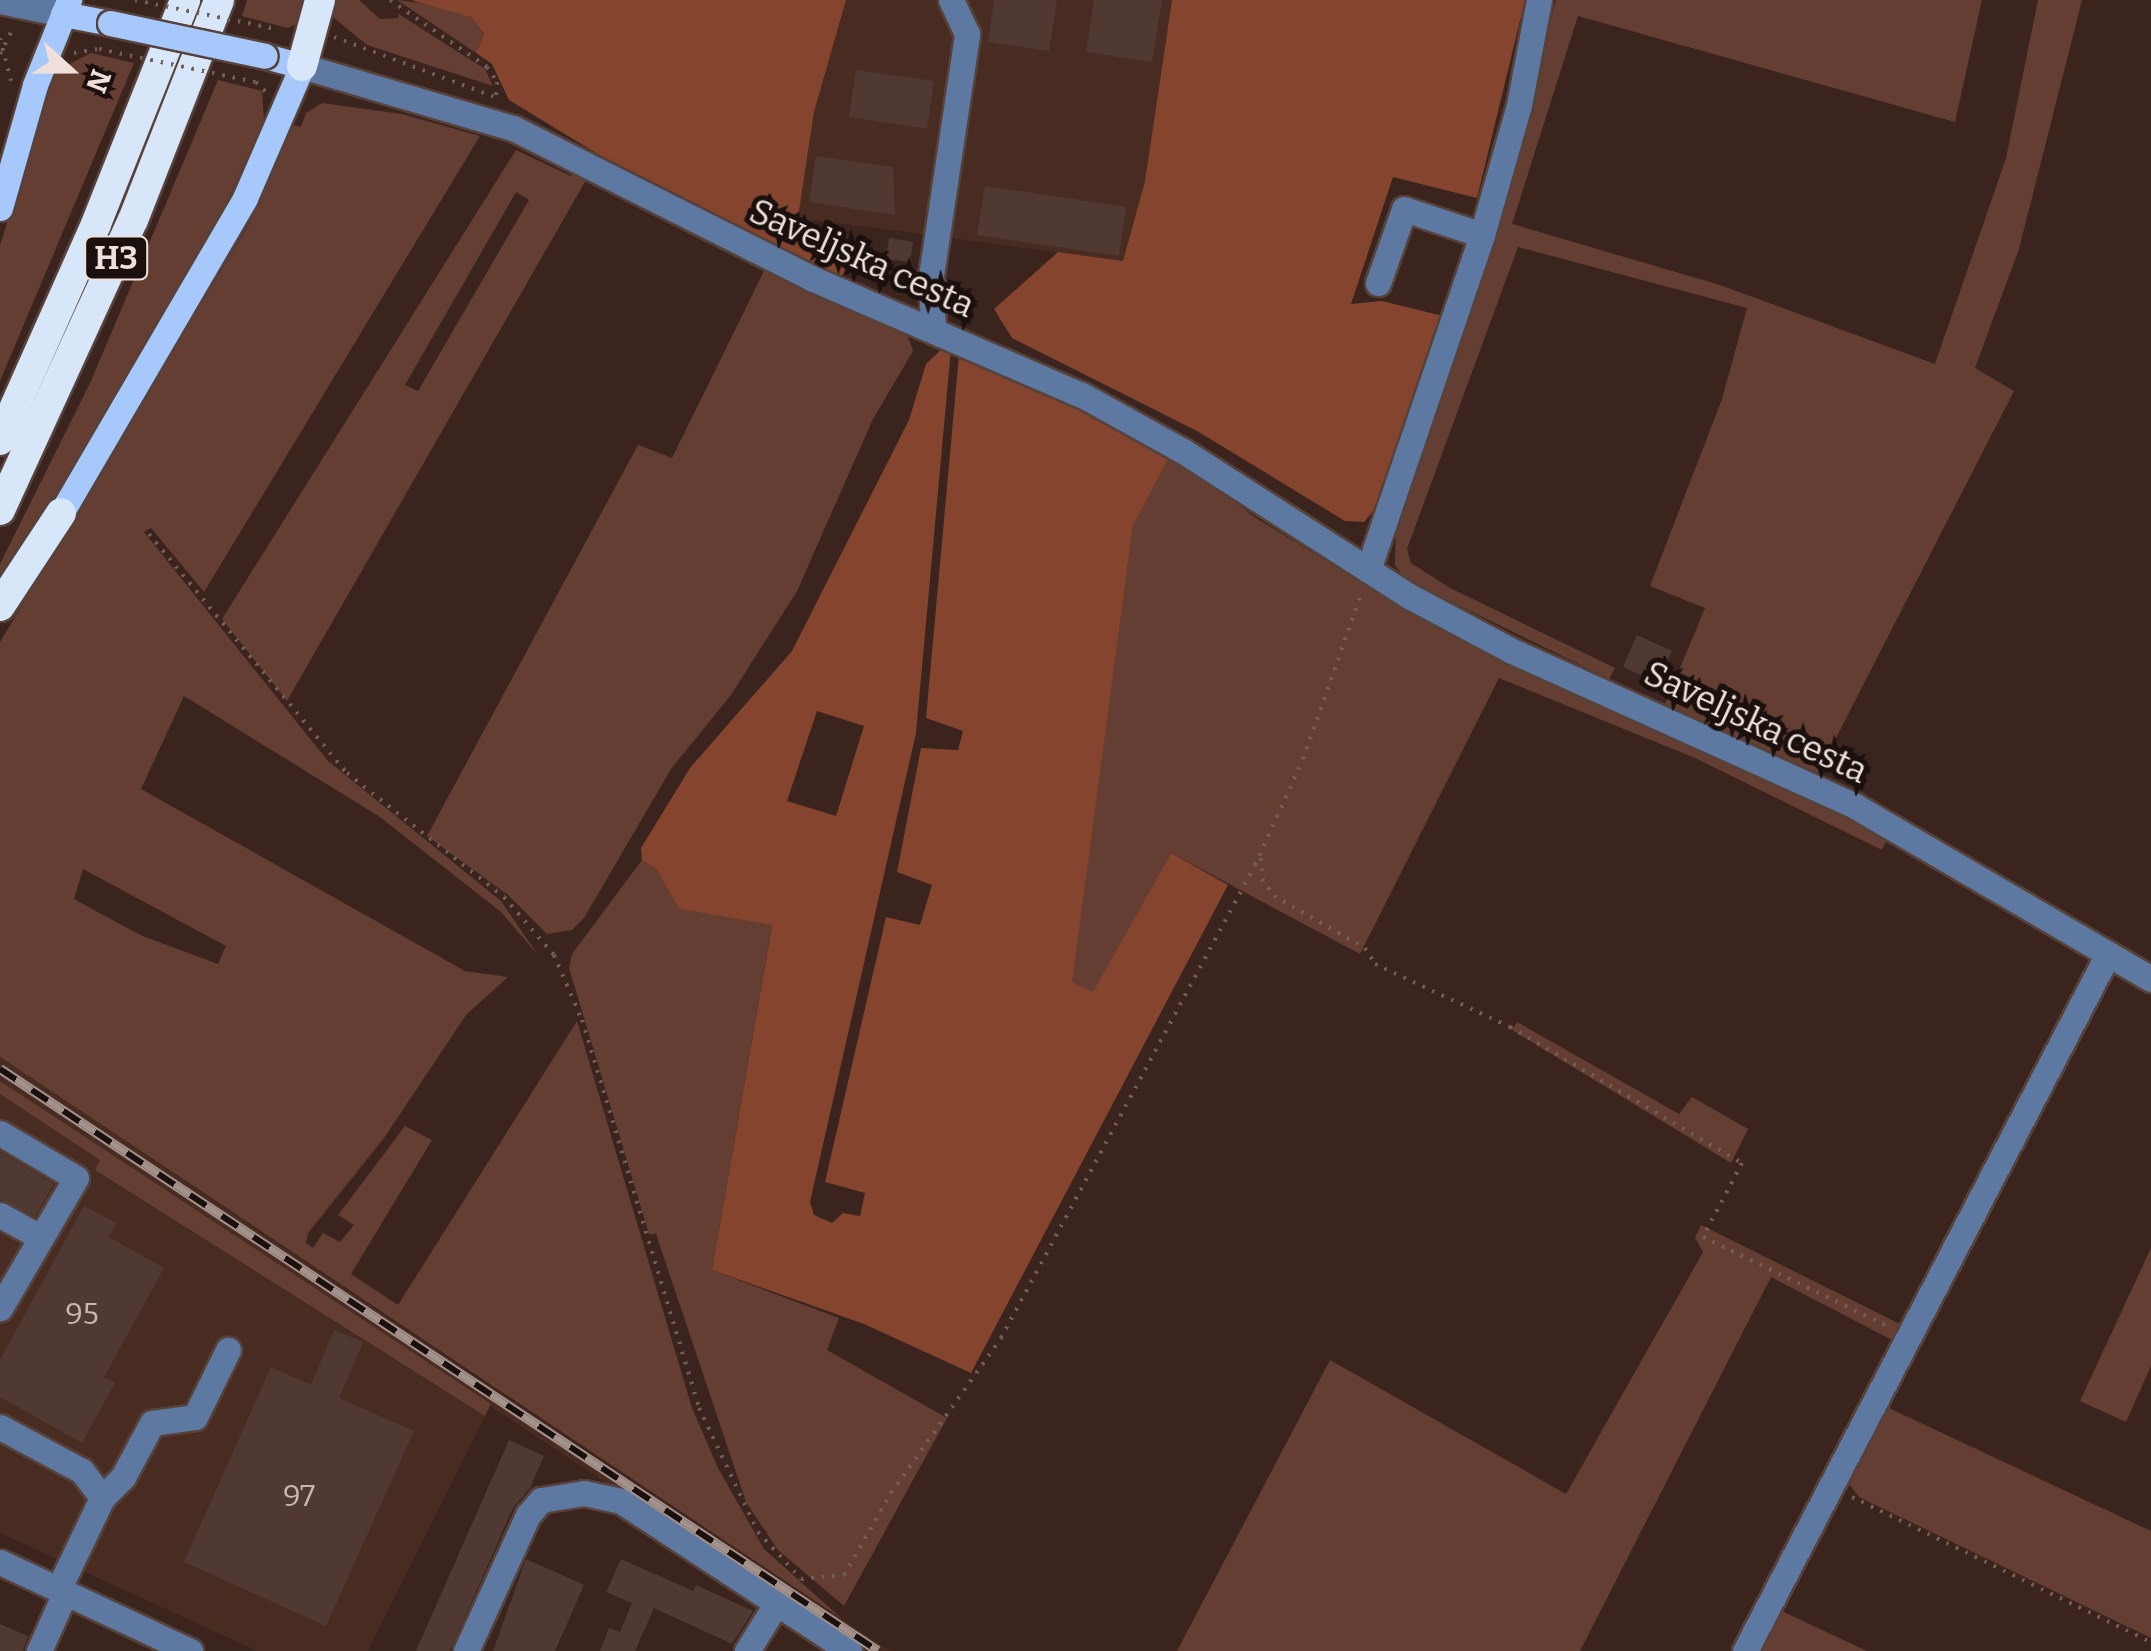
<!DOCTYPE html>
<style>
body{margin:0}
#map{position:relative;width:2151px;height:1651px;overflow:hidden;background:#3a241d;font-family:Bitter,serif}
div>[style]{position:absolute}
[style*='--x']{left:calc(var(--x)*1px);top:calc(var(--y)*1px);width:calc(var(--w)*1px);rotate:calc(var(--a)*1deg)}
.built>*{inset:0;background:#482c22}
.green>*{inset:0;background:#643e32}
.forest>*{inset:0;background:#84442e}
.building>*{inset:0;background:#503932}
.path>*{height:4px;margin-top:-2px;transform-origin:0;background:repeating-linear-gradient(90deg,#735f59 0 2.5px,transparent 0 10.5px)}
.roads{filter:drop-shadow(2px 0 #57423b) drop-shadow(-2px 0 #57423b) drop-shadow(0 2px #57423b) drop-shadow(0 -2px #57423b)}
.minor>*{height:25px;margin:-12.5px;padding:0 12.5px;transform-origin:12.5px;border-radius:12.5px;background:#5e79a1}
.major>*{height:25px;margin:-12.5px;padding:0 12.5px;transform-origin:12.5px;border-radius:12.5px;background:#a6c8fa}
.highway>*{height:30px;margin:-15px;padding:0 15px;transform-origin:15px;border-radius:15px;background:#d8e6fa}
.rail>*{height:10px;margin-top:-5px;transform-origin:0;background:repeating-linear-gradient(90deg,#1a100d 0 19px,#a3918b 0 38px);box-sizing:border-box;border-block:2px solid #a3918b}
.path-bridge>*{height:4px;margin-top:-2px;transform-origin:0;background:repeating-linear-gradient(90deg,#735f59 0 2.5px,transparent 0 10.5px)}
.bridges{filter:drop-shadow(2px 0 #57423b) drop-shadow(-2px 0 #57423b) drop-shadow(0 2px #57423b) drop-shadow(0 -2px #57423b)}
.major-bridge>*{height:25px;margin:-12.5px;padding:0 12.5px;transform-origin:12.5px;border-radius:12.5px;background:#a6c8fa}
span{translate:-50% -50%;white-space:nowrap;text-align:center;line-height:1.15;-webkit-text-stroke:10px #1a100d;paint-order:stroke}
.number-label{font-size:30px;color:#c7b6b1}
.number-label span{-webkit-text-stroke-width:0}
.shield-label span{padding:2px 8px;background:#1a100d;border:2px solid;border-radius:8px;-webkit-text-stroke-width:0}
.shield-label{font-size:32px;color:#efe0db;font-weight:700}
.street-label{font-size:35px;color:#efe0db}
.north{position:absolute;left:20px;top:20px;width:100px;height:100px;-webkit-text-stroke:8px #1a100d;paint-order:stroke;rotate:111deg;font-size:28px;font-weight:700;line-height:40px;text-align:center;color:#efe0db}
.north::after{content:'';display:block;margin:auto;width:35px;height:45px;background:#efe0db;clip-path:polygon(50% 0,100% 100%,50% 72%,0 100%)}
</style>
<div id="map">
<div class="built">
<div style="clip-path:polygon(846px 0,1172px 0,1145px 182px,1123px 261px,798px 218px,814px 112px)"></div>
<div style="clip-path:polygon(0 1057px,634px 1483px,890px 1651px,860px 1651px,242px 1242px,0 1081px)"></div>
<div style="clip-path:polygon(0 1094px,101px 1160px,95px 1170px,485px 1416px,368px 1651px,257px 1651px,0 1533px)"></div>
</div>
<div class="green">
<div style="clip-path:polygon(247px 0,309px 0,301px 22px,288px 28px,242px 16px)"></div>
<div style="clip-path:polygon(333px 0,359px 0,380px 19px,399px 18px,397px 13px,485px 69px,493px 86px,367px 45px,334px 18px)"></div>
<div style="clip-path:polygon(397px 0,454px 7px,471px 17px,484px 34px,476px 53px)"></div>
<div style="clip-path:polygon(1556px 0,1982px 0,1955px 122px,1578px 16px,1512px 224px,1720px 285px,1935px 364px,2006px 158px,2038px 0,2082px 0,2019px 249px,1975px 368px,2014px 391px,1818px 773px,1665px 704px,1705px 608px,1650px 586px,1722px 399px,1747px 308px,1518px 247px,1407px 549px,1411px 563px,1450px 588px,1615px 668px,1609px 679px,1405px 579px,1395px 565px,1396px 532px,1495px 236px)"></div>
<div style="clip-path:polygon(91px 53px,134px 63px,0 381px,0 245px,56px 71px)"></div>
<div style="clip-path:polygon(218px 80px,262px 91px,264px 119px,213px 234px,0 588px,0 564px,91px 381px)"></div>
<div style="clip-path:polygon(evenodd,322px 103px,402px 114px,480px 136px,204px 592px,151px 528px,144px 532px,328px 761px,501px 901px,538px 955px,501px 912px,380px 817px,184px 696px,141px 789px,465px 971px,508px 977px,466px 1015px,384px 1138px,308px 1233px,306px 1243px,313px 1248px,323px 1233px,340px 1242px,354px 1225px,338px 1215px,405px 1126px,432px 1140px,351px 1274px,398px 1305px,577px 1021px,692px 1408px,718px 1468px,764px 1549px,842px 1619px,0 1057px,0 642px,249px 224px,292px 125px,301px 127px,306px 113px,322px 103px,83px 869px,226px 946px,218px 964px,140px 935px,74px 899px,83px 869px)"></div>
<div style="clip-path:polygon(evenodd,516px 150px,571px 176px,576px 168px,589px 175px,287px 701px,222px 619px,516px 150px,516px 192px,529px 200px,418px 391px,405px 385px,516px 192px)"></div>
<div style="clip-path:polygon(766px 267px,906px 331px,913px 351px,873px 419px,797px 591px,731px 695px,671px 769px,584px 918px,572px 930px,547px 934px,508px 895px,427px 836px,638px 445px,672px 458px)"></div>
<div style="clip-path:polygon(1171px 454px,1256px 518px,1403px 608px,1499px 661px,1694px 743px,1888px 837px,1882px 850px,1695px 758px,1499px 678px,1360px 954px,1171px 853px,1093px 993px,1071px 982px,1133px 526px)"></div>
<div style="clip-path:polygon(642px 860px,656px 869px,679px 909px,772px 924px,712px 1270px,839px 1318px,827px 1350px,947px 1418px,844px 1606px,778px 1550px,746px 1502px,656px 1234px,649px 1234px,569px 968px,572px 954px)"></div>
<div style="clip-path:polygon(1517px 1022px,1679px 1114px,1692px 1097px,1748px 1129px,1731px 1163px,1512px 1030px)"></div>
<div style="clip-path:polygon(0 1081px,491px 1404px,485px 1416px,95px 1170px,100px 1160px,0 1094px)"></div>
<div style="clip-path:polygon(1701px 1225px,1902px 1325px,1894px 1341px,1771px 1277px,1580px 1651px,1177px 1651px,1330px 1360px,1566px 1494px,1703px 1252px,1695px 1238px)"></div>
<div style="clip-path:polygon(2151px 1248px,2151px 1366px,2126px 1422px,2080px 1401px)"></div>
<div style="clip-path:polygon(1876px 1402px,2151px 1531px,2151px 1638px,1859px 1497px,1843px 1476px)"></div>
<div style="clip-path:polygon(1773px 1607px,1867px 1651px,1752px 1651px)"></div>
</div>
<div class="forest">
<div style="clip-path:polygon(411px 0,846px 0,814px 112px,798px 218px,811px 234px,846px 251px,845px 280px,596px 153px,509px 100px,492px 64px,476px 53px,484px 34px,471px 17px)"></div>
<div style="clip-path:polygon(1172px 0,1525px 0,1477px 198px,1393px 177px,1351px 304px,1382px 301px,1443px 316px,1376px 508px,1364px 522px,1345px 521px,1197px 431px,1012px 338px,994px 309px,1058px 252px,1123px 261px,1145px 181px)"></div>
<div style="clip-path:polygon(evenodd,944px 347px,951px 349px,916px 733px,810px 1202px,814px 1215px,832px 1223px,843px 1213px,860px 1216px,865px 1193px,825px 1182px,886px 917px,920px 925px,932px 885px,897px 872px,921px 748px,958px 750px,963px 731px,926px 718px,959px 355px,1077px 403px,1171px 454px,1133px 526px,1072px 982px,1093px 992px,1171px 853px,1228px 885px,971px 1373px,864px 1324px,712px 1270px,772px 925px,679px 909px,656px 869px,642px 860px,641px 848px,690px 768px,792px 651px,909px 420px,926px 364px,944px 347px,817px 711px,864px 726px,836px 816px,787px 801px,817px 711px)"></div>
</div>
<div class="building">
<div style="clip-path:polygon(994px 0,1057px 0,1049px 51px,988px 42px)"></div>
<div style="clip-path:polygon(1094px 0,1162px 0,1152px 62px,1086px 52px)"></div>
<div style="clip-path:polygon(856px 70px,934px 81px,927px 129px,849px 117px)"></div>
<div style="clip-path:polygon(816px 156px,893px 167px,895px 215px,809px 202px)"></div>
<div style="clip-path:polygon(985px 186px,1126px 207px,1119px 256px,977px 235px)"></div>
<div style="clip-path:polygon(889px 238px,913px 242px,910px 262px,886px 259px)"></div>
<div style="clip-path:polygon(1637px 635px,1672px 651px,1658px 683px,1623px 667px)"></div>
<div style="clip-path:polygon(0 1152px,54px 1184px,35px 1216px,0 1199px)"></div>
<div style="clip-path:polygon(84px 1206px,116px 1223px,109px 1237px,164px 1268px,104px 1377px,115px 1383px,82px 1443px,0 1397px,0 1360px)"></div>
<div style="clip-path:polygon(334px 1330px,363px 1342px,339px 1398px,414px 1431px,326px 1626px,184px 1562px,271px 1367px,311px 1385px)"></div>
<div style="clip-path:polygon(509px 1440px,544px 1456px,530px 1488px,513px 1508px,450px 1651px,416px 1651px)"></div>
<div style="clip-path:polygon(526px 1559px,584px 1585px,555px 1651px,493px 1651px)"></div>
<div style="clip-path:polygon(621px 1559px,693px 1591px,696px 1585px,753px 1611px,732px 1644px,654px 1608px,635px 1651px,600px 1651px,609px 1628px,620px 1632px,632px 1603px,606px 1592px)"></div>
<div style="clip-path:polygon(0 1624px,28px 1636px,23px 1651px,0 1651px)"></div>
</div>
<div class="path">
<div style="--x:390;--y:0;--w:118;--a:34.6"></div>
<div style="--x:487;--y:67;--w:18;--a:56"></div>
<div style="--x:497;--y:82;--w:19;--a:93"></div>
<div style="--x:334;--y:37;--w:170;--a:20.4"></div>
<div style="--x:0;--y:38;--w:44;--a:75.7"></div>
<div style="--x:74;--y:53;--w:25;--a:-9"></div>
<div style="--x:0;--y:54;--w:30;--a:-63"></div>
<div style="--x:256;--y:82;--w:14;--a:45"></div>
<div style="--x:149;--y:534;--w:310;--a:50.4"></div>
<div style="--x:347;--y:773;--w:200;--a:38.3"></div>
<div style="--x:504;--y:897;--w:77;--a:49.2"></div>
<div style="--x:554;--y:955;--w:71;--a:66.7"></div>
<div style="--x:582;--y:1020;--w:405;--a:73.2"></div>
<div style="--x:699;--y:1408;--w:137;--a:64.6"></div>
<div style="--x:758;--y:1532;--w:64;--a:47.5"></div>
<div style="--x:801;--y:1579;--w:43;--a:-5.3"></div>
<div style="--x:844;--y:1575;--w:95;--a:-60.2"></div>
<div style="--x:891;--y:1493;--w:190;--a:-54.6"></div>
<div style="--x:1001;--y:1338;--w:537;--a:-61.76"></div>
<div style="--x:1255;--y:865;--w:116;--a:-65.6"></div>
<div style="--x:1303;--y:759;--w:178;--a:-70.6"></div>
<div style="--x:1261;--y:858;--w:21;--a:87"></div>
<div style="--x:1262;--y:879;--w:21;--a:55"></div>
<div style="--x:1274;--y:896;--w:105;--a:29.7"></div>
<div style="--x:1365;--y:948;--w:19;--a:58"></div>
<div style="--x:1375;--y:964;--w:149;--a:25"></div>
<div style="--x:1510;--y:1027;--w:269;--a:30.4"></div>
<div style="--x:1742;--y:1163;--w:84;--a:117.8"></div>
<div style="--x:1703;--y:1237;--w:204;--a:25.8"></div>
<div style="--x:1852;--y:1497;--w:332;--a:25.9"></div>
</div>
<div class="roads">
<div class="minor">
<div style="--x:0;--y:1;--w:64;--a:11.7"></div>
<div style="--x:302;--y:66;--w:220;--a:16.4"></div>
<div style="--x:513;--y:128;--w:334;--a:26.7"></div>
<div style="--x:811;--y:278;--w:295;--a:23.4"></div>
<div style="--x:1082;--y:395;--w:115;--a:29"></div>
<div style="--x:1183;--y:451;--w:269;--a:32.7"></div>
<div style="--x:1409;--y:596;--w:115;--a:28.1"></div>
<div style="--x:1510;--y:650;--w:379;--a:24.3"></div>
<div style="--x:1855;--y:806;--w:343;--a:30.3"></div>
<div style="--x:1378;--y:283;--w:78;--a:-70.6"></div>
<div style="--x:1404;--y:209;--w:82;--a:18.4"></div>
<div style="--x:933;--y:330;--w:54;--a:-92.1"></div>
<div style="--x:931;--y:276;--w:245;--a:-81.5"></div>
<div style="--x:967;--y:34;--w:38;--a:-115"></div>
<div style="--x:1368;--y:570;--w:354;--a:-71.2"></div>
<div style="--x:1482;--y:235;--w:135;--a:-74.1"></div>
<div style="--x:1519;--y:105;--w:107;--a:-79.2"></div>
<div style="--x:0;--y:1133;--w:88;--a:30.6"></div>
<div style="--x:76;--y:1178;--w:151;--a:120.3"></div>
<div style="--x:0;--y:1215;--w:46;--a:28.8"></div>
<div style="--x:0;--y:1427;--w:93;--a:28.2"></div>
<div style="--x:82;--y:1471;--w:34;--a:53"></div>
<div style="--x:0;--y:1562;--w:210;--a:25.1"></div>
<div style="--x:58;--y:1590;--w:102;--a:-64.4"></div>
<div style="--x:102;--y:1498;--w:30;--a:-45"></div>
<div style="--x:123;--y:1477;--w:61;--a:-61.8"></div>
<div style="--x:152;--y:1423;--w:43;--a:-7.9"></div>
<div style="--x:195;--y:1417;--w:75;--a:-63.8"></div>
<div style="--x:39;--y:1651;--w:64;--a:-65.9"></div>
<div style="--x:466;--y:1651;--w:149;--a:-65.5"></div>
<div style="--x:528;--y:1515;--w:20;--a:-49"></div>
<div style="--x:541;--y:1500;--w:44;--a:-9.2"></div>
<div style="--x:584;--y:1493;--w:38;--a:12"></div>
<div style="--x:621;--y:1501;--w:273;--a:33.3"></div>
<div style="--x:747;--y:1651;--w:55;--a:-58.3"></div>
<div style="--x:1745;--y:1651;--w:786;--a:-62.49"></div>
</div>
<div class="major">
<div style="--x:63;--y:14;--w:48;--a:10.8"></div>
<div style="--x:0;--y:208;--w:128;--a:-74.1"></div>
<div style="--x:35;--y:85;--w:92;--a:-68.2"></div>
<div style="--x:53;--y:527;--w:381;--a:-59.7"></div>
<div style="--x:245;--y:198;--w:144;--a:-66.6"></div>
<div style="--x:302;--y:66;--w:38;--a:-165"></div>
</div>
<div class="highway">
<div style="--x:302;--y:66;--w:68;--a:-74.7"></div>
<div style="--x:0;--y:440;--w:236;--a:-66"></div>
<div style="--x:96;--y:224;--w:241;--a:-68.3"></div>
<div style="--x:0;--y:510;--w:319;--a:-65.4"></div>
<div style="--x:133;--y:220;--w:236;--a:-68.6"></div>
<div style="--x:0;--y:606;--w:111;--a:-56.7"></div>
</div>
</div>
<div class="rail">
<div style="--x:0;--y:1069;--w:1053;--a:33.54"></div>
</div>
<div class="path-bridge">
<div style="--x:135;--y:0;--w:144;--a:11.6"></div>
<div style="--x:99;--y:49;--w:160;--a:11.9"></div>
</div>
<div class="bridges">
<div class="major-bridge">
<div style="--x:110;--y:23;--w:158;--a:12"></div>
</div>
</div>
<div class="number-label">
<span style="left:82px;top:1314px">95</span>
<span style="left:299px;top:1496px">97</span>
</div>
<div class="shield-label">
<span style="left:116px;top:258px">H3</span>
</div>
<div class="street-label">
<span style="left:862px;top:258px;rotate:24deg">Saveljska cesta</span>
<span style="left:1756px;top:722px;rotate:25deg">Saveljska cesta</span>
</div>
<div class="north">N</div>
</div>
